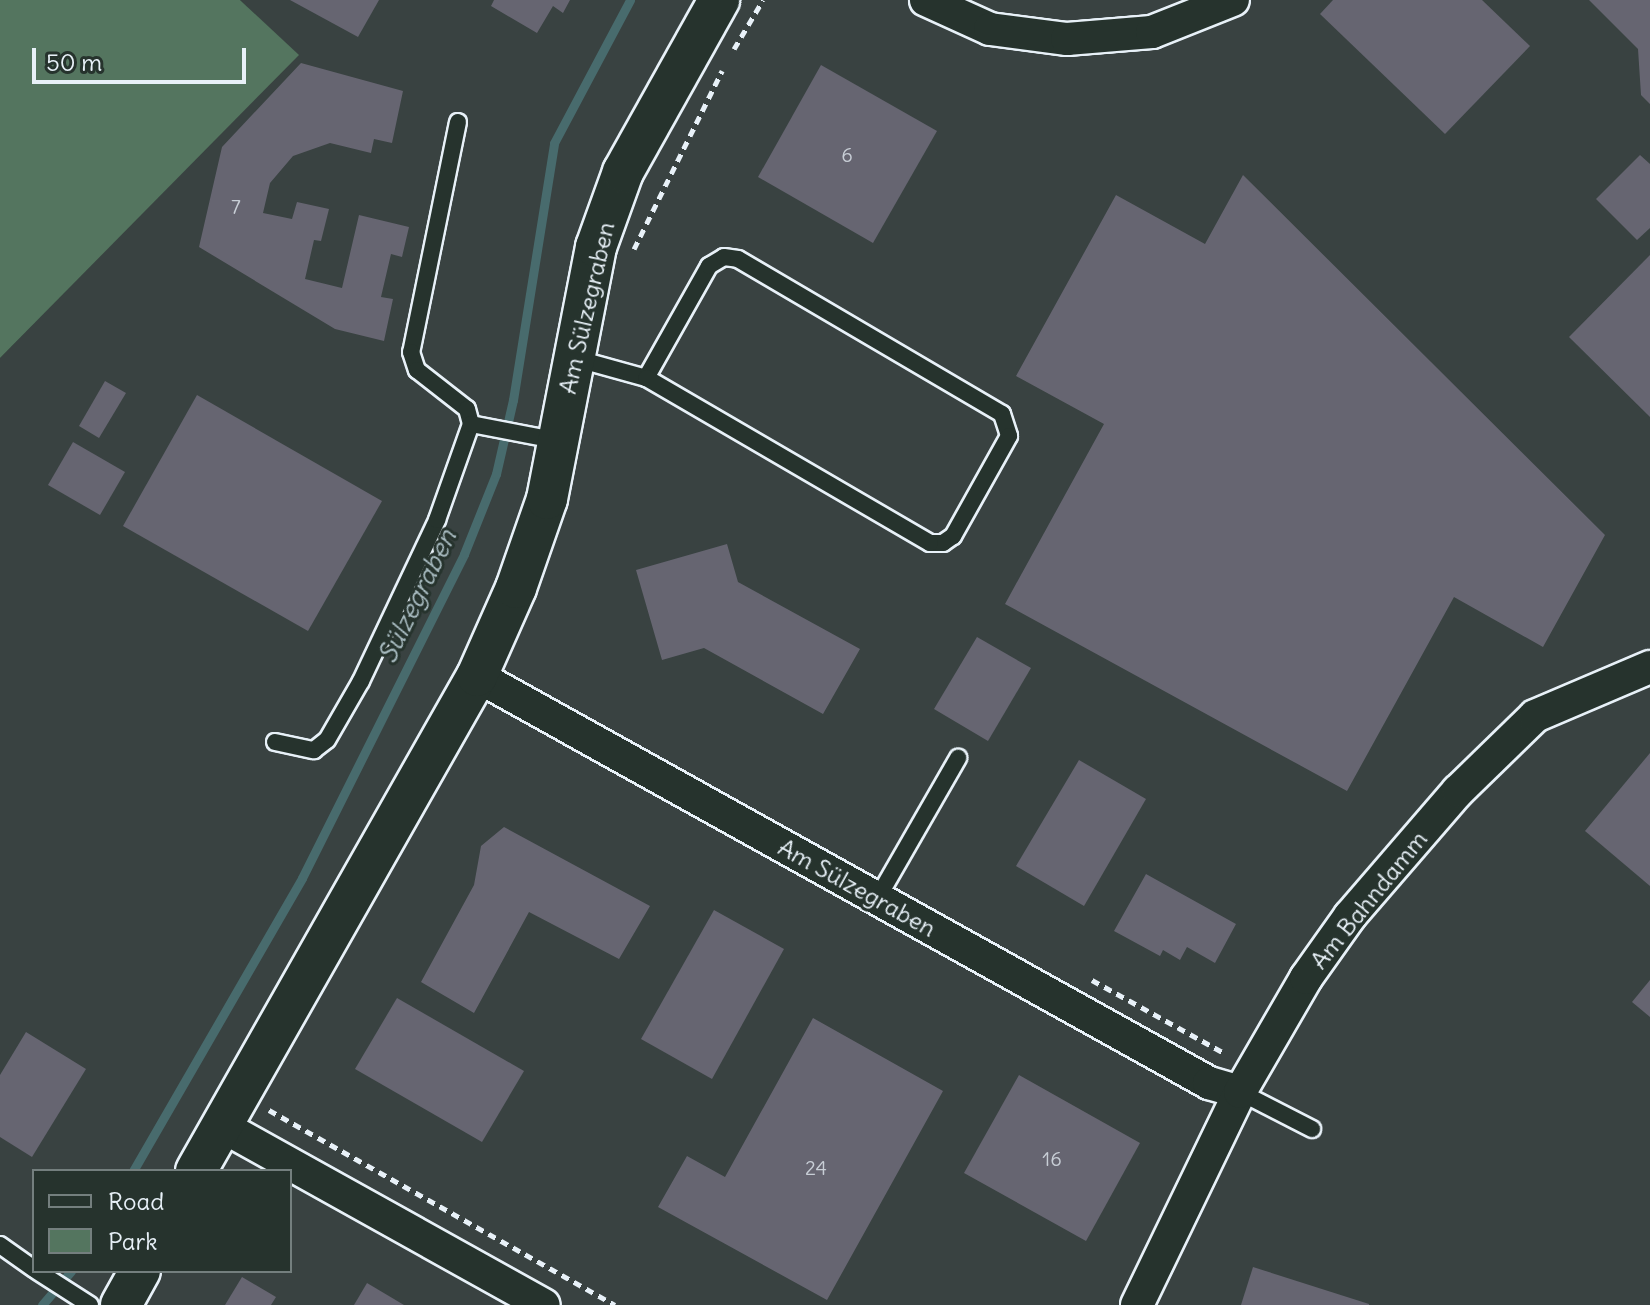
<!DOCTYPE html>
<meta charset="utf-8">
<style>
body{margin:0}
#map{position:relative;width:1650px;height:1305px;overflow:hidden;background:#26332d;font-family:Delius,sans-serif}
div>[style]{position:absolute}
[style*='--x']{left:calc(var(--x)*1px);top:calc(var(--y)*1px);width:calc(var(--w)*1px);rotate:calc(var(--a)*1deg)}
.built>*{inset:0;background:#394241}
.green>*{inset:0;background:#54755f}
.stream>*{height:9px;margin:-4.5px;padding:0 4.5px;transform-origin:4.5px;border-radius:4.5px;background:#486b6d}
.building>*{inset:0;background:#666571}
.path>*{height:5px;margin-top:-2.5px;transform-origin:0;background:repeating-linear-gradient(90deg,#e8f1f8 0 8px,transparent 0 14px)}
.roads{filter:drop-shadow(2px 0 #e8f1f8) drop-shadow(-2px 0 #e8f1f8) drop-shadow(0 2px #e8f1f8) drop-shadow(0 -2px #e8f1f8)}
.service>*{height:16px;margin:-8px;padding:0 8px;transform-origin:8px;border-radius:8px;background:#26332d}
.minor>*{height:32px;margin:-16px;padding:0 16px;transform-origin:16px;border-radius:16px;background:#26332d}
.tertiary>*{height:40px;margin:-20px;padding:0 20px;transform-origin:20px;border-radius:20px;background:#26332d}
span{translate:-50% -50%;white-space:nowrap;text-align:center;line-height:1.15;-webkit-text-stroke:6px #26332d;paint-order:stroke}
.number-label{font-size:20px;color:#c8ced6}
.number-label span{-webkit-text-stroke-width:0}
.street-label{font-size:24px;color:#e8f1f8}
.water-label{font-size:26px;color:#a8bbc0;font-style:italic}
.legend{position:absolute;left:32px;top:1169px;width:260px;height:104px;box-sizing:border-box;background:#26332d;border:2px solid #747f7e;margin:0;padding:10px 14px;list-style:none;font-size:24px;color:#e8f1f8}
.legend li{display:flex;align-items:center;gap:16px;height:40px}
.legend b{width:40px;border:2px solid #747f7e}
.scale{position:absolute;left:32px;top:48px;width:214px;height:36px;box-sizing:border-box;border:4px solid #e8f1f8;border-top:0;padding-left:10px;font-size:24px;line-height:28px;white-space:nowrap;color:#e8f1f8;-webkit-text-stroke:6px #26332d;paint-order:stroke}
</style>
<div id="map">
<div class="built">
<div style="clip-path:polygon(evenodd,240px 0,1650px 0,1650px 1305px,0 1305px,0 358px,298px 55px,240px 0,34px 1171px,290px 1171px,290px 1271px,34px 1271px,34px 1171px)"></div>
</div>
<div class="green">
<div style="clip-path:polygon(0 0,240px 0,299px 55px,0 358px)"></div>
</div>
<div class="stream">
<div style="--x:133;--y:1171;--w:338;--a:-60"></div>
<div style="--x:302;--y:878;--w:362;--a:-63.4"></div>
<div style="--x:464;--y:554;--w:86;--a:-68.2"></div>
<div style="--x:496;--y:474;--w:76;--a:-77.1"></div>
<div style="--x:513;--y:400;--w:260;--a:-80.9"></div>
<div style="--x:554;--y:143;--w:162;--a:-62"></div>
<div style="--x:42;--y:1305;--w:45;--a:-49.5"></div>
</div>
<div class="building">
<div style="clip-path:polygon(290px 0,379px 0,358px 37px)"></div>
<div style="clip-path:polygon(494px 0,570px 0,563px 13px,553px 6px,537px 33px,491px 6px)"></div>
<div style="clip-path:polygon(1333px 0,1482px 0,1530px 46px,1445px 134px,1320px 14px)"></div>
<div style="clip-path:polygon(1589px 0,1650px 0,1650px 104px,1641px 95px,1638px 49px)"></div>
<div style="clip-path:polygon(301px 63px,403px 91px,392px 143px,374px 139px,371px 153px,330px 143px,293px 156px,270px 183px,263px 213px,292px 219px,297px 202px,329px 209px,321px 241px,314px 240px,305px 279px,342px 288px,359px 215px,409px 227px,402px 257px,391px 254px,381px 297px,393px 299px,384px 341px,335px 329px,199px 247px,222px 147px)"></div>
<div style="clip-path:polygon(821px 65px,937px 131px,873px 243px,758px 177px)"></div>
<div style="clip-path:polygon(1640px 155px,1650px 164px,1650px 228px,1637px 240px,1596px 199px)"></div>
<div style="clip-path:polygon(1243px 175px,1605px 535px,1543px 647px,1454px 597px,1347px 791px,1005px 604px,1104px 424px,1016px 376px,1116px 195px,1205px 244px)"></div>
<div style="clip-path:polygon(1650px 255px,1650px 417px,1569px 337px)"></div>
<div style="clip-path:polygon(105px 381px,126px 393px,99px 438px,79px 426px)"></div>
<div style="clip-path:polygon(197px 395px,382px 501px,308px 631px,123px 526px)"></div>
<div style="clip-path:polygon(73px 442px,125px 472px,100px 515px,48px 485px)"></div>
<div style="clip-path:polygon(727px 544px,738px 582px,860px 649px,823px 714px,704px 648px,662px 660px,636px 570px)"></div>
<div style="clip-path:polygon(977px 637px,1031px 668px,988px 741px,934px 709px)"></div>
<div style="clip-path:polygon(1650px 753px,1650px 886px,1585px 831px)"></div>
<div style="clip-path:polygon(1079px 760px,1146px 799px,1084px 906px,1016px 866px)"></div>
<div style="clip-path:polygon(504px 827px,650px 906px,619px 959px,529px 912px,474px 1013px,421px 982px,474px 885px,481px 846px)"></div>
<div style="clip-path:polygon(1146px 874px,1236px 924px,1215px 963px,1187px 947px,1180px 960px,1163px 950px,1160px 956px,1114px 931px)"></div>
<div style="clip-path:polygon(714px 910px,784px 949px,712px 1079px,641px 1039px)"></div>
<div style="clip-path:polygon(1650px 980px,1650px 1017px,1632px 1002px)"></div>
<div style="clip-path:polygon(397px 998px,524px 1071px,482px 1142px,355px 1069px)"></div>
<div style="clip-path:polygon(813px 1018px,943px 1091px,827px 1300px,658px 1207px,687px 1156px,725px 1177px)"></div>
<div style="clip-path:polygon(26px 1032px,86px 1069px,32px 1157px,0 1137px,0 1075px)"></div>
<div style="clip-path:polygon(1019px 1075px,1140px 1143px,1086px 1241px,964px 1173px)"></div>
<div style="clip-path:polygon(1253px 1267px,1369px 1304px,1369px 1305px,1241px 1305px)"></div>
<div style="clip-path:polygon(242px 1277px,276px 1297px,271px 1305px,225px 1305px)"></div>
<div style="clip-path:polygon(367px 1283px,404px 1305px,354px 1305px)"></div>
</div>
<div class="path">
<div style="--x:734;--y:49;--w:57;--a:-59.4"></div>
<div style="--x:634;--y:249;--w:199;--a:-63.7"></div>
<div style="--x:1092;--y:980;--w:151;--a:28.9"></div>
<div style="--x:269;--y:1110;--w:397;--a:29.4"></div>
</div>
<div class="roads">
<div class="service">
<div style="--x:458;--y:122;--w:235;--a:101.5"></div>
<div style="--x:411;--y:352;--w:19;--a:72"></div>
<div style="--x:417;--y:370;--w:63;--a:38"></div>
<div style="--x:467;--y:409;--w:16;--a:75"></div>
<div style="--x:574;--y:358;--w:75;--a:15.5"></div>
<div style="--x:646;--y:378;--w:129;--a:-60.6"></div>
<div style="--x:709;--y:266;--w:17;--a:-31"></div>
<div style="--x:724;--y:257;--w:14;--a:8"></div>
<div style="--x:738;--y:259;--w:306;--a:30.4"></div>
<div style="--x:1002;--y:414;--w:23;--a:72"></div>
<div style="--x:1009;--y:436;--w:115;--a:119.2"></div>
<div style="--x:953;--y:536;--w:12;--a:145"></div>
<div style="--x:943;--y:543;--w:13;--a:180"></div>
<div style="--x:930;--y:543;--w:328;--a:-149.8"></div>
<div style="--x:275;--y:742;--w:40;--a:12"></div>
<div style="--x:314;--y:750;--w:16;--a:-38"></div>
<div style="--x:327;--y:740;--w:68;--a:-60"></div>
<div style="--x:361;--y:681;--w:178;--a:-64.7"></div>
<div style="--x:437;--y:520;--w:102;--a:-70.5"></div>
<div style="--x:471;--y:424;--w:90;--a:10.9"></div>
<div style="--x:877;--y:899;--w:163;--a:-60.1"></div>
<div style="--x:1240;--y:1092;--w:81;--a:27.2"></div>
<div style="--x:0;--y:1245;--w:42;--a:35.2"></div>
<div style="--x:37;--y:1271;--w:63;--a:32.7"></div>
</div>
<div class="minor">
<div style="--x:926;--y:0;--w:70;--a:24.4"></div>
<div style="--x:990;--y:29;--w:78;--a:7.4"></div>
<div style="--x:1067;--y:39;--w:85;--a:-4.7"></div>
<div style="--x:1152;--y:32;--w:87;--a:-21.6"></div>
<div style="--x:477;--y:676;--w:838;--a:29.07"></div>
<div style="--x:1209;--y:1083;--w:32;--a:16"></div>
<div style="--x:222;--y:1126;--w:368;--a:29.1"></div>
<div style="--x:1137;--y:1305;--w:237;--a:-64.2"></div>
<div style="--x:1240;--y:1092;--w:132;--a:-59.9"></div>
<div style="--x:1306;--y:978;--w:76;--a:-54.6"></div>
<div style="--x:1350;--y:916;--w:165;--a:-49.2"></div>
<div style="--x:1458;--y:791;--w:107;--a:-44.2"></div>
<div style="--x:1535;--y:716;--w:125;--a:-23.1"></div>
</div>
<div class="tertiary">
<div style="--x:196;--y:1171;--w:569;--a:-60.42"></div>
<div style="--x:477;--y:676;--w:96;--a:-66.1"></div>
<div style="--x:516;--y:588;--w:94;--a:-70.8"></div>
<div style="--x:547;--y:499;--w:257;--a:-79"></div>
<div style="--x:596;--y:247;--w:80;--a:-70.2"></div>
<div style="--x:623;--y:172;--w:197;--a:-60.8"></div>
<div style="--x:121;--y:1305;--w:39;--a:-61"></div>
</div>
</div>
<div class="number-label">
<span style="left:847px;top:154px">6</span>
<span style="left:236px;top:206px">7</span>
<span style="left:1052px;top:1158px">16</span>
<span style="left:816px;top:1167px">24</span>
</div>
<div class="street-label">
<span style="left:587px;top:308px;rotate:-77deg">Am Sülzegraben</span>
<span style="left:857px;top:888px;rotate:29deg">Am Sülzegraben</span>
<span style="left:1369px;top:900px;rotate:-51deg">Am Bahndamm</span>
</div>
<div class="water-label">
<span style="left:417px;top:596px;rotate:-64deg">Sülzegraben</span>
</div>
<ul class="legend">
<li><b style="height:10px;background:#26332d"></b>Road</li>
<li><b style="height:22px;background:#54755f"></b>Park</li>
</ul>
<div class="scale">50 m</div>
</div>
